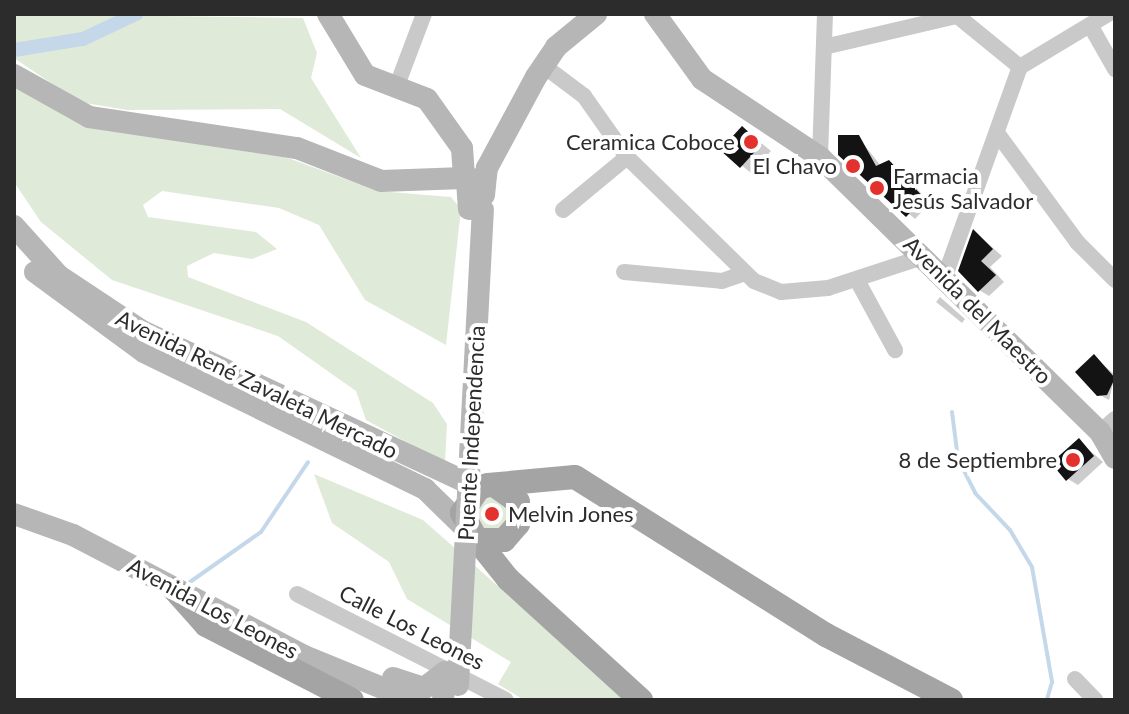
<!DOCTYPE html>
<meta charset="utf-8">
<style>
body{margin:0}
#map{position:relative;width:1129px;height:714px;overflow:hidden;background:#fff;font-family:Lato,sans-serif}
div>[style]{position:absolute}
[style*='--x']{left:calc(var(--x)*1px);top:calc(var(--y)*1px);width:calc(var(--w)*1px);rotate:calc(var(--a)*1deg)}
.green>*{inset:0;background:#e0ead9}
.shadow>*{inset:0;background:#0003}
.stream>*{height:4px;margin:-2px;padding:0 2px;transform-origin:2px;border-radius:2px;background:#c4d8ea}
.canal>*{height:14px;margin:-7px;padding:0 7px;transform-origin:7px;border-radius:7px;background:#c4d8ea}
.building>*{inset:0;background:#131313}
.minor>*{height:16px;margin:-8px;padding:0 8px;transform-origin:8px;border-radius:8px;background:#c9c9c9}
.secondary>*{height:22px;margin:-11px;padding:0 11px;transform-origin:11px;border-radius:11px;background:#b6b6b6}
.primary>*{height:24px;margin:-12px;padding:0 12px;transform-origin:12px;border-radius:12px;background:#a4a4a4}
.secondary-bridge>*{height:22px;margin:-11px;padding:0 11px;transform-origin:11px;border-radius:11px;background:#b6b6b6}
.dots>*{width:22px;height:22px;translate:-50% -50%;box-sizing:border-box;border:4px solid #fff;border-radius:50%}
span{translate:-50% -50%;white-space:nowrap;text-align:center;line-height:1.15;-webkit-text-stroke:8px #fff;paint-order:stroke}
.poi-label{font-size:22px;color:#2c2c2c}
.right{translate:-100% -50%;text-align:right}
.left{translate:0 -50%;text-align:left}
.street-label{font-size:22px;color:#2c2c2c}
.frame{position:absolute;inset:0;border:16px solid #2c2c2c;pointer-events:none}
</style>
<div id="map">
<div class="green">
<div style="clip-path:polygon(14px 14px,303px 18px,317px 53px,311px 78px,361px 158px,280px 109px,127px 110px,79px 102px,14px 58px)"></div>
<div style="clip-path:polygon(14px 84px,89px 126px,288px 158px,378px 191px,451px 197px,461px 209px,446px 345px,365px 300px,319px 225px,279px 208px,162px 191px,143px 205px,148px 217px,256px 232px,277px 249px,252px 259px,214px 253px,187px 266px,188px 277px,306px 322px,433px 403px,447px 424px,445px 463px,366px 420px,356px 391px,278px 336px,112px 280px,41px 222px,14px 182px)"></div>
<div style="clip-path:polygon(314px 474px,423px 520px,627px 700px,524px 700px,498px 684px,511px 662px,407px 599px,389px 562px,332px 523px)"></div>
<div style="clip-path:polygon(491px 494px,510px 506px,506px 529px,483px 534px,472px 507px)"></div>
</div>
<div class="shadow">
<div style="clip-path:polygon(743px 128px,771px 151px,751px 173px,723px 150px)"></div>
<div style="clip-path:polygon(858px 137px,881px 166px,897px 167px,930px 203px,915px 219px,840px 154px)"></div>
<div style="clip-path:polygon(975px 232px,1002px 256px,990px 267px,1004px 282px,989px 296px,979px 290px)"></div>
<div style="clip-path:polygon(940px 297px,965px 319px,962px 323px,936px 302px)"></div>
<div style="clip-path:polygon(1094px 357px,1115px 375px,1109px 400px,1098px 394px)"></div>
<div style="clip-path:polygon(1079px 441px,1103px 462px,1078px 485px,1068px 479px)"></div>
</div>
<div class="stream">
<div style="--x:952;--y:412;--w:47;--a:82.7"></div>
<div style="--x:958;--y:459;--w:38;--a:63"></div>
<div style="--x:975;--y:493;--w:51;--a:46.6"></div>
<div style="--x:1010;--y:530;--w:43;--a:59.3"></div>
<div style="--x:1032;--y:567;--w:117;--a:80.1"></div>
<div style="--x:1052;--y:682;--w:19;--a:106"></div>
<div style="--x:190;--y:582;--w:87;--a:-35.2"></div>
<div style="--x:261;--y:532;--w:84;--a:-56.1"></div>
</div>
<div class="canal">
<div style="--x:14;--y:50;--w:70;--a:-9.1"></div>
<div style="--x:83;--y:39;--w:59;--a:-25.3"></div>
</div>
<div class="building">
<div style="clip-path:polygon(742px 126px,762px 144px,740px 168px,720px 150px)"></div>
<div style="clip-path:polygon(838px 135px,859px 135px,876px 166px,889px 160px,924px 198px,906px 217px,838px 155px)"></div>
<div style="clip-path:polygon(973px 229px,993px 249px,981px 261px,996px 275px,978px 292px,958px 271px)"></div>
<div style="clip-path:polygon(1094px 354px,1115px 378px,1107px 395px,1097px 396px,1075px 372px)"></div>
<div style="clip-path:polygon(1079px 438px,1094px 456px,1066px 481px,1051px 463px)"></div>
</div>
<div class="minor">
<div style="--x:955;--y:14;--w:84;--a:39.2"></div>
<div style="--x:1090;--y:25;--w:51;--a:60.4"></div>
<div style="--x:824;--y:47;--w:136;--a:-13.2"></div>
<div style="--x:544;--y:66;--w:50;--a:36.9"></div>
<div style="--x:584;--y:96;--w:75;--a:54.8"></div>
<div style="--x:627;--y:157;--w:177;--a:44.3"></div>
<div style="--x:754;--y:281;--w:29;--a:22"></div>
<div style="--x:781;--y:292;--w:47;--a:-4.9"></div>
<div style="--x:828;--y:288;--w:100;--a:-18.1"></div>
<div style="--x:396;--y:88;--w:79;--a:-69.3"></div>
<div style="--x:1000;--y:137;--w:130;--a:53.7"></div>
<div style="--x:1077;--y:242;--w:54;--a:45"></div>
<div style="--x:820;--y:157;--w:143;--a:-88"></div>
<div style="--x:563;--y:210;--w:83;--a:-39.6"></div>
<div style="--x:624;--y:272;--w:98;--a:5.2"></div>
<div style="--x:722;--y:281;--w:24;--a:-19"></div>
<div style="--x:945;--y:276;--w:222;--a:-70.3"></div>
<div style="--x:1020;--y:67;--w:103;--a:-31.1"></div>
<div style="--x:857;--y:280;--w:80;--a:61.5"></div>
<div style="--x:1100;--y:432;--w:20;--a:-41"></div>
<div style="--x:297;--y:594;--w:234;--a:26.9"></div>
<div style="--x:1075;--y:679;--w:29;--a:46"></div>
</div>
<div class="secondary">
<div style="--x:328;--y:14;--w:71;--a:58.8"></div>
<div style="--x:365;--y:75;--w:66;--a:21.2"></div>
<div style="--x:427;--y:99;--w:60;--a:54.5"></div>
<div style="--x:462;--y:148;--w:30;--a:86"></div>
<div style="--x:464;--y:178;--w:21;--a:8"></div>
<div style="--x:655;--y:14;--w:80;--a:54.1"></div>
<div style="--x:702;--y:79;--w:141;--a:33.5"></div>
<div style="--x:820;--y:157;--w:392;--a:44.5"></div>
<div style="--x:1100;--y:432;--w:30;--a:60"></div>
<div style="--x:14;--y:75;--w:86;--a:29.2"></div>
<div style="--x:89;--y:117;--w:210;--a:8.5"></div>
<div style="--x:297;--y:148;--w:90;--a:21.4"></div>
<div style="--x:381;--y:181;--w:83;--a:-2.1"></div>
<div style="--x:467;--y:181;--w:28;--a:86"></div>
<div style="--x:484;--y:195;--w:27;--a:-84"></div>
<div style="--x:487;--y:168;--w:103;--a:-61.7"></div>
<div style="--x:536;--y:77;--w:36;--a:-56"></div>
<div style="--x:556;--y:47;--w:52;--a:-39.5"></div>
<div style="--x:14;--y:226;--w:67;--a:48"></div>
<div style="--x:59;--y:276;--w:100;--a:33.5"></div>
<div style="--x:142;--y:331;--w:372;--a:25"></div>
<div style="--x:35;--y:272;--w:135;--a:36.3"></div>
<div style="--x:144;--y:352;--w:313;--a:26"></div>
<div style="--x:425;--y:489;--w:56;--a:44.3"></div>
<div style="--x:14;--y:514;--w:63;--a:19.6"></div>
<div style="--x:73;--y:535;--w:261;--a:27.6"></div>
<div style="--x:304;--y:656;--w:117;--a:22.2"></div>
<div style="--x:393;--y:678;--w:33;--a:18"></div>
<div style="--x:424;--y:688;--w:26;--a:-37"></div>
<div style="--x:443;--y:700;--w:28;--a:-86"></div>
</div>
<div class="primary">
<div style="--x:494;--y:485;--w:29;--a:35"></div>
<div style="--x:518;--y:502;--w:22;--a:90"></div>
<div style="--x:518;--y:524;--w:21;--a:131"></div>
<div style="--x:504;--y:540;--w:27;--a:180"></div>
<div style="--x:477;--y:540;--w:31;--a:-119"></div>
<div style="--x:462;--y:513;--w:30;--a:-56"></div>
<div style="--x:479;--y:488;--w:9;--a:-18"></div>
<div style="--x:488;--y:485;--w:87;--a:-5.3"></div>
<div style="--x:575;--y:477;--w:297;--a:32.2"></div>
<div style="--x:826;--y:635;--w:141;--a:27.5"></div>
<div style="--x:477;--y:540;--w:50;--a:51.5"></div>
<div style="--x:508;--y:579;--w:180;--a:42.3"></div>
<div style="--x:174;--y:589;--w:48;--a:48.4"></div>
<div style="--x:206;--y:625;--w:164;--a:27.2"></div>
</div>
<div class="secondary-bridge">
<div style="--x:458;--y:685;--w:476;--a:-87"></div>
</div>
<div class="dots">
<div style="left:751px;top:142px;background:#e3322d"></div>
<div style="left:853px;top:166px;background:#e3322d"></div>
<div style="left:877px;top:188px;background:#e3322d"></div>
<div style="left:1073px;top:460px;background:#e3322d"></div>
<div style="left:492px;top:514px;background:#e3322d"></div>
</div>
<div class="poi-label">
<span class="right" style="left:735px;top:142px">Ceramica Coboce</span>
<span class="right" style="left:837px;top:166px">El Chavo</span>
<span class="left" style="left:893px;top:188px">Farmacia<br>Jesús Salvador</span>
<span class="right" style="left:1057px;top:460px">8 de Septiembre</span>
<span class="left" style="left:508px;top:514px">Melvin Jones</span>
</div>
<div class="street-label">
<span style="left:978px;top:310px;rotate:45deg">Avenida del Maestro</span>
<span style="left:257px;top:384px;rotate:26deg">Avenida René Zavaleta Mercado</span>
<span style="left:471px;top:433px;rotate:-87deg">Puente Independencia</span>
<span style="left:213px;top:608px;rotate:28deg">Avenida Los Leones</span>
<span style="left:412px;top:627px;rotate:27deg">Calle Los Leones</span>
</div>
<div class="frame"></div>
</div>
